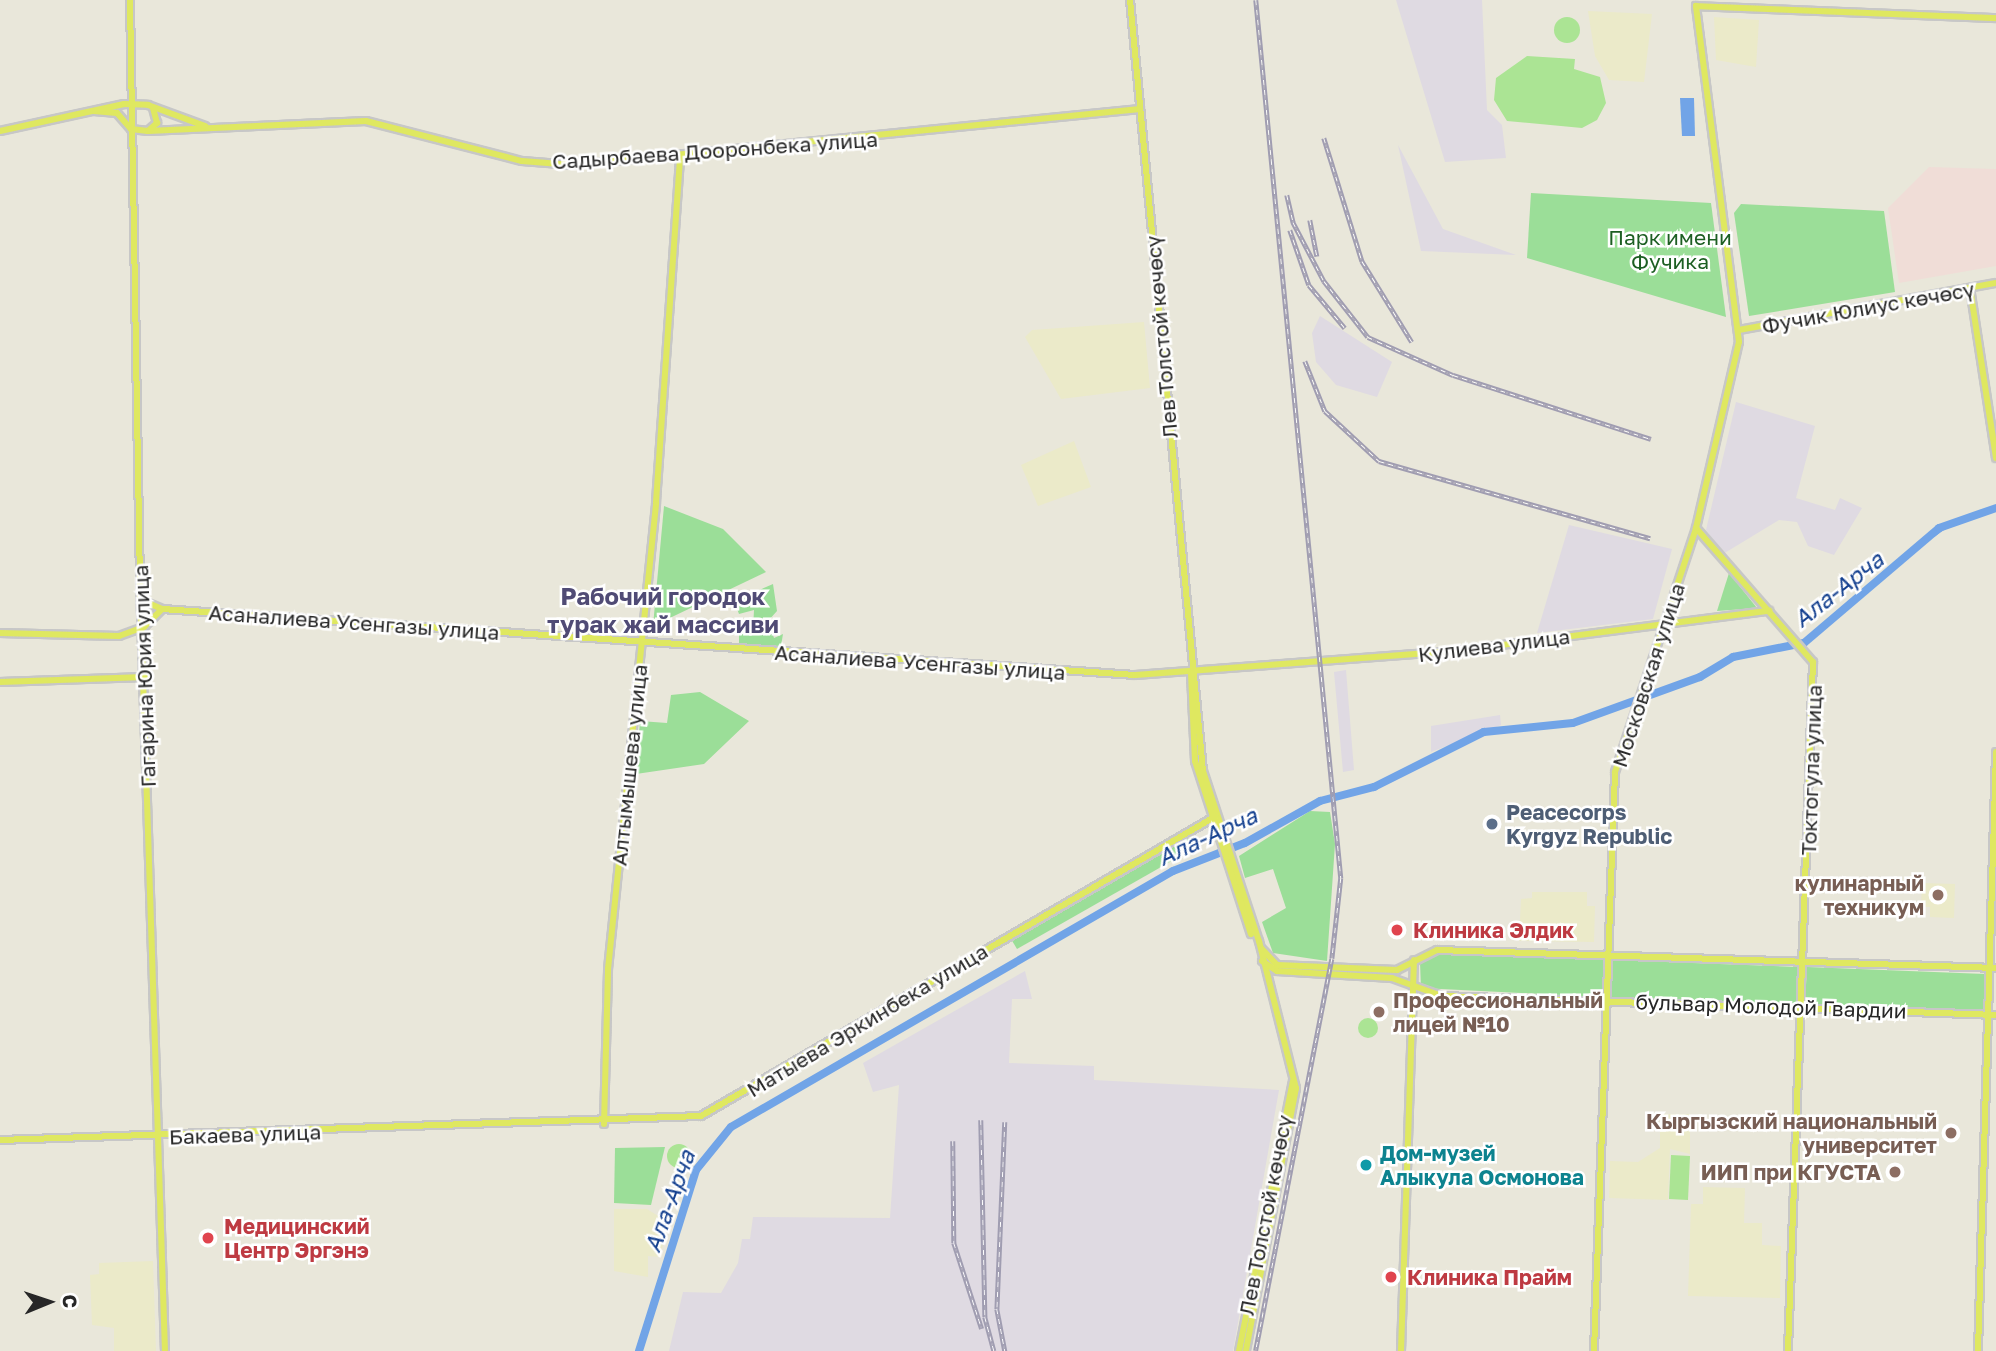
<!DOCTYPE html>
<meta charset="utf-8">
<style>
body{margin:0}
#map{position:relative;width:1996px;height:1351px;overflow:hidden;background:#e9e7da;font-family:"Golos Text",sans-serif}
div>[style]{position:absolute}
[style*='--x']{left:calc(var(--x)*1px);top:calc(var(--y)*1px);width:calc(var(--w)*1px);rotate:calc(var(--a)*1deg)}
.industrial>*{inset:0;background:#dfdae2}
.education>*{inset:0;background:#ebeac9}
.medical>*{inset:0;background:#f0ddd7}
.green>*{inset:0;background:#9bde98}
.pitch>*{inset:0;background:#abe494}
.round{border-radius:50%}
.water>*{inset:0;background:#71a4e7}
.stream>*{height:2px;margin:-1px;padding:0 1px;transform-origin:1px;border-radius:1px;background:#71a4e7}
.river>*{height:8px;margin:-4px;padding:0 4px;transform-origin:4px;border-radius:4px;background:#71a4e7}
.roads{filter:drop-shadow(2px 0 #c7c7c7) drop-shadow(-2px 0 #c7c7c7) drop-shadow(0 2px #c7c7c7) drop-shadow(0 -2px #c7c7c7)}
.major>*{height:6px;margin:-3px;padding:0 3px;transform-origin:3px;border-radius:3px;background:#dfe860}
.rail>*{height:4.5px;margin-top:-2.25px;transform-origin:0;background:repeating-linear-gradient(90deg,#fff 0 5px,#a09db1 0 10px);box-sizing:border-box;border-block:2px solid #a09db1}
.dots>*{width:19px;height:19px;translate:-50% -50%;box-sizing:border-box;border:4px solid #fff;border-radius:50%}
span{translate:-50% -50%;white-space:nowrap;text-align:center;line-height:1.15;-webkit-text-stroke:5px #fff;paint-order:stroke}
.street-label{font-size:21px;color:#272727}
.park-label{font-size:21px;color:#1d5f23}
.service-label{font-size:21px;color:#4e5e75;font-weight:700}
.left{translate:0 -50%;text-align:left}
.education-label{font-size:21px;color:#785e54;font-weight:700}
.right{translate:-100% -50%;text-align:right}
.health-label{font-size:21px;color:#be3a42;font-weight:700}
.culture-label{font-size:21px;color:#0d838f;font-weight:700}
.water-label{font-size:23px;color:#14408f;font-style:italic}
.quarter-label{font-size:24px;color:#504b75;font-weight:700}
.north{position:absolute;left:14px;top:1267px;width:70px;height:70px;-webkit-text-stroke:5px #fff;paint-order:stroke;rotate:88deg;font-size:19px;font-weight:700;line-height:28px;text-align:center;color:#272727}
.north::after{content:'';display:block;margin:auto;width:24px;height:32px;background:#272727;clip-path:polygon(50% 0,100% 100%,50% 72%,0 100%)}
</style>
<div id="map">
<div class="industrial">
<div style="clip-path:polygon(1396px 0,1482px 0,1487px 110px,1502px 125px,1506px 158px,1445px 162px)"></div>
<div style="clip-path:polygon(1398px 145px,1443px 229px,1516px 255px,1421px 251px)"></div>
<div style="clip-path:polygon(1320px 316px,1392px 362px,1377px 397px,1336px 385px,1316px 362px,1312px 333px)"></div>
<div style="clip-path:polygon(1736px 402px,1815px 426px,1796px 498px,1835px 510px,1840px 498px,1862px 508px,1834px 555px,1808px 546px,1797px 522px,1779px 520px,1723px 554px,1706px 530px)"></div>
<div style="clip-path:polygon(1569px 525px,1672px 549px,1653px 619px,1537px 633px)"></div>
<div style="clip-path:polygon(1346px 670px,1354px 770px,1343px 772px,1334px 672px)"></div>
<div style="clip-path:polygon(1500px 715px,1501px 725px,1431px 752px,1431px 726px)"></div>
<div style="clip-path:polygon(1025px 971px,1032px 999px,1012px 999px,1009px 1063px,1094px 1066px,1094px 1080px,1279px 1090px,1233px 1351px,669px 1351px,683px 1292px,721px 1293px,738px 1263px,742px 1239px,750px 1239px,753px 1217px,890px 1218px,899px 1085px,873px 1092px,863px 1063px)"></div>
</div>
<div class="education">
<div style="clip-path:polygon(1588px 11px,1652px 14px,1644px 82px,1609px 80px,1595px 56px)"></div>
<div style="clip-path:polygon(1714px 17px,1759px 20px,1756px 67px,1716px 60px)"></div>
<div style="clip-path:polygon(1144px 322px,1150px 388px,1061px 399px,1025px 337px,1032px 330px)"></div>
<div style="clip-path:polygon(1074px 441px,1091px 487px,1038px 506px,1021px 465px)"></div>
<div style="clip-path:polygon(1922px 883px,1955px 884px,1954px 918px,1930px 917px,1930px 907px,1921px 907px)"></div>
<div style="clip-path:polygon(1532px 892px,1587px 892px,1587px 906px,1595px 906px,1594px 942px,1519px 941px,1521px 899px,1532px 898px)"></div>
<div style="clip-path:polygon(1660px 1114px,1690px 1114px,1690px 1154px,1670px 1149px,1668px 1200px,1609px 1198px,1610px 1161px,1638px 1162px,1660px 1148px)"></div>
<div style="clip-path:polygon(1703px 1187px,1745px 1188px,1744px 1223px,1762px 1223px,1762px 1245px,1781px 1246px,1780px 1298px,1688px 1296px,1691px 1204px,1703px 1204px)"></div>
<div style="clip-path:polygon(614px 1209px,647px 1209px,668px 1222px,660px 1257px,648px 1256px,648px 1277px,614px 1271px)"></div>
<div style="clip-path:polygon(153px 1261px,156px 1351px,114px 1351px,114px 1328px,92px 1325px,90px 1275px,99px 1274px,99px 1263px)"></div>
</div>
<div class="medical">
<div style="clip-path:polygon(1929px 167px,1996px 169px,1996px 266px,1899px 283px,1888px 208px)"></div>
</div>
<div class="green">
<div style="clip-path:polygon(1531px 193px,1711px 203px,1726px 317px,1527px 258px)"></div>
<div style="clip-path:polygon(1741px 204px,1884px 211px,1895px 292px,1749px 316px,1734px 213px)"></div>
<div style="clip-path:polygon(664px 506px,723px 529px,766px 572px,653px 626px)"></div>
<div style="clip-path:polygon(1729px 573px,1757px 608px,1717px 611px)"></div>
<div style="clip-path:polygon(773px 584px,777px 611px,768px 621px,774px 638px,783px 634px,781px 646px,739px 644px,739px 633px,753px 629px,754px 610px,739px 614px,734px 601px)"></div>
<div style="clip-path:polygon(700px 692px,749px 721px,704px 764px,636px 774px,640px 721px,667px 723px,671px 695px)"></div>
<div style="clip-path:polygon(1310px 811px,1330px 812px,1335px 844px,1327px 961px,1273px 953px,1262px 922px,1286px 908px,1273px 869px,1245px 878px,1239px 856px)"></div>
<div style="clip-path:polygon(1191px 834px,1198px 846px,1017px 949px,1011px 939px)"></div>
<div style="clip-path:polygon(1434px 954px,1604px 960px,1602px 997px,1421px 988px,1420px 962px)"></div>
<div style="clip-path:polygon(1612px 960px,1798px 967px,1797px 1004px,1611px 998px)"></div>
<div style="clip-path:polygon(1807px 967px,1985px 974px,1984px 1011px,1805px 1004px)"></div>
<div style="clip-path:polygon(665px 1147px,651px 1205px,614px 1203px,615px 1148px)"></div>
</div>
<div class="pitch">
<div class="round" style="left:1554px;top:17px;width:26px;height:26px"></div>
<div style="clip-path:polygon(1527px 56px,1575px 59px,1574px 69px,1600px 77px,1606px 103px,1597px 120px,1582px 128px,1507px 121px,1494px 100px,1496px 78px)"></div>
<div class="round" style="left:1358px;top:1018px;width:20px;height:20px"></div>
<div class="round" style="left:667px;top:1144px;width:24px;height:24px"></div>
<div style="clip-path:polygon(1671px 1155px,1690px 1156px,1688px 1200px,1669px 1199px)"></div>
</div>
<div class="water">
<div style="clip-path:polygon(1680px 98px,1694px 98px,1695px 136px,1682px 136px)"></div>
</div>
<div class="stream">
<div style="--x:1934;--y:536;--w:27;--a:-36"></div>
</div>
<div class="river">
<div style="--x:639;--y:1351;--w:190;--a:-72.5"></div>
<div style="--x:696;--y:1170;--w:55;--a:-50.9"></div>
<div style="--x:731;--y:1127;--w:511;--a:-30.08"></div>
<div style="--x:1173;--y:871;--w:77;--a:-21.3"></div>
<div style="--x:1245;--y:843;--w:86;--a:-29.2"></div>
<div style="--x:1320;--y:801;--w:56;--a:-14.5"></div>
<div style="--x:1374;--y:787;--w:123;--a:-26.6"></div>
<div style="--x:1484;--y:732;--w:89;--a:-5.8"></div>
<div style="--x:1573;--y:723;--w:135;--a:-19.9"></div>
<div style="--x:1700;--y:677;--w:39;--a:-31"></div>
<div style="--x:1733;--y:657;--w:72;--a:-11.2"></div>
<div style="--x:1804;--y:643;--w:177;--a:-40.4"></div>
<div style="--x:1939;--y:528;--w:60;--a:-19.3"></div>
</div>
<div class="roads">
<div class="major">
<div style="--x:130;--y:0;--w:586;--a:89.02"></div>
<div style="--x:140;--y:586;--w:765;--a:88.13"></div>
<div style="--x:1130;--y:0;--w:774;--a:84.59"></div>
<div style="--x:1203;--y:771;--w:179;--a:71.8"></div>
<div style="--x:1259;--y:941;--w:152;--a:75.9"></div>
<div style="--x:1296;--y:1088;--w:268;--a:100.8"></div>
<div style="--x:94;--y:111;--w:23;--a:5"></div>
<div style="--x:117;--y:113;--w:21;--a:49"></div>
<div style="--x:131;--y:129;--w:17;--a:7"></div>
<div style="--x:148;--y:131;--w:218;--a:-2.6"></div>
<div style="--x:366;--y:121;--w:161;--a:14.4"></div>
<div style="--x:522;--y:161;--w:51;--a:4.5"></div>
<div style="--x:573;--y:165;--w:570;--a:-5.64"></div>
<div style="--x:149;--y:130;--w:11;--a:-41"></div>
<div style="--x:157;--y:123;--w:16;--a:-105"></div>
<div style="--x:0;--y:131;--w:127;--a:-12.3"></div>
<div style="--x:124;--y:104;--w:24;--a:2"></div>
<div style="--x:148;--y:105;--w:61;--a:20.2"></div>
<div style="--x:1970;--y:288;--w:172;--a:81.3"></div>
<div style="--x:1739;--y:330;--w:261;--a:-10.4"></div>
<div style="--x:1696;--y:528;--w:178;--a:48.9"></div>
<div style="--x:1813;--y:662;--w:689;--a:92.08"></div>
<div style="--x:141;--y:600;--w:23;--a:23"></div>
<div style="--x:162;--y:609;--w:975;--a:3.88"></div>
<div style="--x:1135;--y:675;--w:321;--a:-4.3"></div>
<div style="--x:1455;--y:651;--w:317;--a:-7.3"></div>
<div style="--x:0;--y:633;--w:119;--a:1.4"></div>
<div style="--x:119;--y:636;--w:27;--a:-20"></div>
<div style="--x:144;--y:627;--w:25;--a:-45"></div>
<div style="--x:1191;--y:673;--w:88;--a:87.4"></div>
<div style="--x:1195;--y:761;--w:182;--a:72.1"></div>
<div style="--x:0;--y:682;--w:145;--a:-2"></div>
<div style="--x:1262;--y:949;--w:22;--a:47"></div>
<div style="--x:1262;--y:961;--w:18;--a:34"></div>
<div style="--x:1277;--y:971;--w:115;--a:3.5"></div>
<div style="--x:1392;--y:978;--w:53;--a:19.8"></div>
<div style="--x:1442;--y:996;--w:554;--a:1.96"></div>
<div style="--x:1277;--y:965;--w:120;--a:2.4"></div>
<div style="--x:1397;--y:970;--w:45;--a:-26.6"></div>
<div style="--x:1437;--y:950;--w:559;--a:1.84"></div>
<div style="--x:604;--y:1124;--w:155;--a:-88.5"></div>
<div style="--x:608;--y:969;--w:469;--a:-84.1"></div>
<div style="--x:656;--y:502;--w:347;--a:-86"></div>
<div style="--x:0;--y:1140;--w:701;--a:-1.96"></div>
<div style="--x:701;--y:1116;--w:596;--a:-30.22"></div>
<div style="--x:1239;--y:1351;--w:275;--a:-78.7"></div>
<div style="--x:1401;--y:1351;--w:391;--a:-88.1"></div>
<div style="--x:1594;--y:1351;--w:579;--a:-87.92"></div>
<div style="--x:1615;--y:772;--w:257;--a:-71.6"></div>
<div style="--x:1696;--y:528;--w:191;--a:-77"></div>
<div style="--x:1739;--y:342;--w:339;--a:-97.3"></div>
<div style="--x:1696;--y:6;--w:300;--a:2.3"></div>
<div style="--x:1978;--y:1351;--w:599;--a:-88.28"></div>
</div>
</div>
<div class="rail">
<div style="--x:1256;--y:0;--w:882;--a:84.47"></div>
<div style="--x:1341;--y:878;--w:81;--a:96.3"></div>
<div style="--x:1332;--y:959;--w:399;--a:101"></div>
<div style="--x:1324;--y:138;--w:129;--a:72.8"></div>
<div style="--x:1362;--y:261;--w:95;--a:58.3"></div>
<div style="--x:1287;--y:195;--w:28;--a:77"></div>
<div style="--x:1293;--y:222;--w:67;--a:62.3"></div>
<div style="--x:1324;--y:281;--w:71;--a:51.8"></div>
<div style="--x:1368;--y:337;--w:93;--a:24.1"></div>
<div style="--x:1453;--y:375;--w:208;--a:17.9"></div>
<div style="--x:1310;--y:220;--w:37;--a:79"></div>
<div style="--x:1290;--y:230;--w:58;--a:70.9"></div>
<div style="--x:1309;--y:285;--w:56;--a:50.1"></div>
<div style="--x:1305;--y:361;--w:54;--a:68.2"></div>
<div style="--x:1325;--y:411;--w:74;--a:42.8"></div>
<div style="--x:1379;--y:461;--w:282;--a:15.9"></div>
<div style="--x:981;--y:1120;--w:197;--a:88.8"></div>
<div style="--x:985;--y:1317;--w:35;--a:75"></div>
<div style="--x:1005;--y:1122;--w:187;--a:92.4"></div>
<div style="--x:997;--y:1309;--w:43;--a:79.2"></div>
<div style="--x:953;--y:1141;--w:102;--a:89.4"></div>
<div style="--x:954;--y:1243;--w:90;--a:72"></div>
</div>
<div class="dots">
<div style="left:1492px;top:824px;background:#5c6f8a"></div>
<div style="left:1938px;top:895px;background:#8d6e63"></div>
<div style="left:1397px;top:930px;background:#e0444e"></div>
<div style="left:1379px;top:1012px;background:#8d6e63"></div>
<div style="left:1951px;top:1133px;background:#8d6e63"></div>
<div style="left:1366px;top:1165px;background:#0f9aa8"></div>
<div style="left:1895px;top:1172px;background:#8d6e63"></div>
<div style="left:208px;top:1238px;background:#e0444e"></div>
<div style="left:1391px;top:1277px;background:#e0444e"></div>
</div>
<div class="street-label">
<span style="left:715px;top:150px;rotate:-4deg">Садырбаева Дооронбека улица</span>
<span style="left:1868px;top:307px;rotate:-10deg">Фучик Юлиус көчөсү</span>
<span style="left:1161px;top:337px;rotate:-95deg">Лев Толстой көчөсү</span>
<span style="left:354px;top:622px;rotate:4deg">Асаналиева Усенгазы улица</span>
<span style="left:1494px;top:645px;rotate:-7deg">Кулиева улица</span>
<span style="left:920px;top:662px;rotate:4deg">Асаналиева Усенгазы улица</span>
<span style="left:1648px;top:675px;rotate:-72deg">Московская улица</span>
<span style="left:144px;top:676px;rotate:-92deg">Гагарина Юрия улица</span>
<span style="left:629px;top:765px;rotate:-84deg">Алтымышева улица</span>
<span style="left:1811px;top:770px;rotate:-88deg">Токтогула улица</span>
<span style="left:1771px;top:1006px;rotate:2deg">бульвар Молодой Гвардии</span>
<span style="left:867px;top:1020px;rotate:-31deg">Матыева Эркинбека улица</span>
<span style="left:245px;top:1134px;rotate:-2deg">Бакаева улица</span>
<span style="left:1265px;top:1215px;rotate:-79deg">Лев Толстой көчөсү</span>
</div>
<div class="park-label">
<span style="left:1670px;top:249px">Парк имени<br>Фучика</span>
</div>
<div class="service-label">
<span class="left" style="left:1506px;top:824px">Peacecorps<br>Kyrgyz Republic</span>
</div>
<div class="education-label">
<span class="right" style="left:1924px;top:895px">кулинарный<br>техникум</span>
<span class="left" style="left:1393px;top:1012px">Профессиональный<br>лицей №10</span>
<span class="right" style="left:1937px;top:1133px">Кыргызский национальный<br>университет</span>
<span class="right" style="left:1881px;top:1172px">ИИП при КГУСТА</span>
</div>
<div class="health-label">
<span class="left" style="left:1413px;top:930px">Клиника Элдик</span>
<span class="left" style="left:224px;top:1238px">Медицинский<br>Центр Эргэнэ</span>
<span class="left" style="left:1407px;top:1277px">Клиника Прайм</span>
</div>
<div class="culture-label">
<span class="left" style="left:1380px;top:1165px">Дом-музей<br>Алыкула Осмонова</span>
</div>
<div class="water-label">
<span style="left:1838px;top:589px;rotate:-38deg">Ала-Арча</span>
<span style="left:1207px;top:836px;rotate:-25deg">Ала-Арча</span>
<span style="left:669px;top:1201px;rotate:-70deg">Ала-Арча</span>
</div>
<div class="quarter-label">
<span style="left:663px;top:610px">Рабочий городок<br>турак жай массиви</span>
</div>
<div class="north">С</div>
</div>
